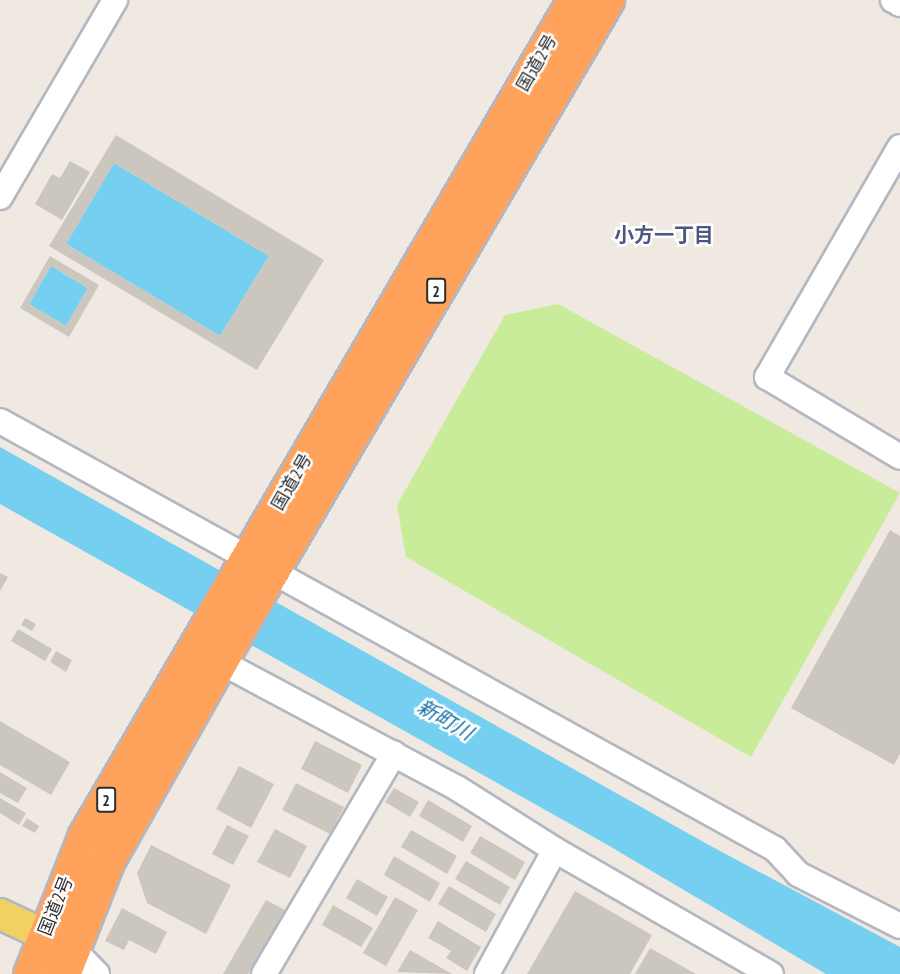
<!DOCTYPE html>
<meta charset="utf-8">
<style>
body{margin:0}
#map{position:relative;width:900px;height:974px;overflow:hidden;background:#efe9e1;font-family:"PT Sans Narrow","Noto Sans JP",sans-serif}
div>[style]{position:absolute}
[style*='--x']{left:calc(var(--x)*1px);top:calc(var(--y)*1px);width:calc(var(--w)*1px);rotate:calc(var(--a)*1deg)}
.pitch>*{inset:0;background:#c9ec9a}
.water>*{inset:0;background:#75cff0}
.building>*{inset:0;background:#cbc7bf}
.roads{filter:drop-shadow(2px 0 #b4b7c1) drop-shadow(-2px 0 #b4b7c1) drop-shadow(0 2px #b4b7c1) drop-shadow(0 -2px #b4b7c1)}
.minor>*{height:24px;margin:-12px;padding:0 12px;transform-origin:12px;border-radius:12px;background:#fff}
.major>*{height:30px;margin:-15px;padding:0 15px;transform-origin:15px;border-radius:15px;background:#f2d163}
.highway>*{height:33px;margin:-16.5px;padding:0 16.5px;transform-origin:16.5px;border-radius:16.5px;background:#ffa35c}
span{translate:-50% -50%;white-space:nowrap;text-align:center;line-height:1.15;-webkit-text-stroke:5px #fff;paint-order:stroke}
.shield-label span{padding:2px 4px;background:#fff;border:2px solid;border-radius:4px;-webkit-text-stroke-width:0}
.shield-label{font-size:16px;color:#2e2e2e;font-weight:700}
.street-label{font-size:18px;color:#2e2e2e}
.neighbourhood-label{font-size:20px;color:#4d5680;font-weight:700}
.water-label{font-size:20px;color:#0d6fa3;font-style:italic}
</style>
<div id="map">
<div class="pitch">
<div style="clip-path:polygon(558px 304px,900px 493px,751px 757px,406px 557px,397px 505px,505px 315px)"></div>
</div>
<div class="water">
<div style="clip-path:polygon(114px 163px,269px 256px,220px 336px,66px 244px)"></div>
<div style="clip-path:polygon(51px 266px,88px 288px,66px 326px,29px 304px)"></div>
<div style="clip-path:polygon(0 447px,707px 844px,900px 947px,900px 974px,826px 974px,606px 844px,0 504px)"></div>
</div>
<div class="building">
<div style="clip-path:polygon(evenodd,116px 135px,324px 260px,257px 370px,49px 246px,116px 135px,114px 163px,269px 256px,220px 336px,66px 244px,114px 163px)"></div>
<div style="clip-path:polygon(70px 161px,90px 172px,62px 220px,35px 204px,52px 174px,60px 178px)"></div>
<div style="clip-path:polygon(evenodd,50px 256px,99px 285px,69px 337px,20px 308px,50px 256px,51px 266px,88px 288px,66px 326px,29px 304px,51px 266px)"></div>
<div style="clip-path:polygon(890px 530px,900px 536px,900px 754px,894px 765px,791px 708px)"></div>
<div style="clip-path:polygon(0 573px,8px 577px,0 591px)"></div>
<div style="clip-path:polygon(25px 618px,36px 624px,32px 631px,21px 625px)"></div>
<div style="clip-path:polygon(18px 629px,52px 649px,45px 661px,11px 641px)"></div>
<div style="clip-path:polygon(56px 651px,72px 660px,66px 672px,50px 662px)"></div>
<div style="clip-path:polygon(0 721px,70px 762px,51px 795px,0 765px)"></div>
<div style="clip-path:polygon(315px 741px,362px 765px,348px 793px,301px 769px)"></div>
<div style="clip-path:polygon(239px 766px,274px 784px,251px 828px,216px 809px)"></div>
<div style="clip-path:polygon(0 772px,27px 788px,18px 803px,0 793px)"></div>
<div style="clip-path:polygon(296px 783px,344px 807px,330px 834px,282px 810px)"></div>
<div style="clip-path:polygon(394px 788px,419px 802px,410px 817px,385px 802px)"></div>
<div style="clip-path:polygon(0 798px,26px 813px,19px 825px,0 813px)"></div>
<div style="clip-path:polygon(428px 800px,472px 826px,463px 842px,419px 816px)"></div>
<div style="clip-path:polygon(27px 818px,39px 826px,35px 833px,22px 826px)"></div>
<div style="clip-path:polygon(227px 825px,249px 836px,233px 865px,212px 854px)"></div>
<div style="clip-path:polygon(275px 829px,307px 846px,290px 878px,257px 862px)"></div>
<div style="clip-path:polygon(411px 830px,457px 856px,447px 874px,401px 847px)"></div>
<div style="clip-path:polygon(480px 836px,525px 862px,515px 880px,470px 853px)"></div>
<div style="clip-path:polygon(151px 845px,231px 885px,206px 934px,147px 903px,137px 873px)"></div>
<div style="clip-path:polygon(394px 856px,440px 883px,430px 902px,384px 875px)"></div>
<div style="clip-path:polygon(466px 861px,510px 887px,500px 905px,455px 879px)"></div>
<div style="clip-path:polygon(357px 879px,388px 897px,377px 916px,346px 898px)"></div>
<div style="clip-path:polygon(449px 886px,496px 914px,486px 932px,438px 904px)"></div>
<div style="clip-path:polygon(575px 891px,652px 935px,630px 974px,527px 974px)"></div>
<div style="clip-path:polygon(395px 897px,418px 910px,386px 966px,363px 953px)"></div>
<div style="clip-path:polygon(266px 900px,285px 910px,248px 974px,223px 974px)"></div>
<div style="clip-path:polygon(333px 905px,373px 928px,361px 947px,322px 925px)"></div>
<div style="clip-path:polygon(122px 908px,167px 932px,156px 954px,129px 940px,124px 950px,105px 941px)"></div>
<div style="clip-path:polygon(438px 921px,481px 947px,467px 971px,446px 958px,451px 951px,428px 938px)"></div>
<div style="clip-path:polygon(650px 948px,696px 974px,635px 974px)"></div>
<div style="clip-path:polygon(410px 950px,452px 974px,397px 972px)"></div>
</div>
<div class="roads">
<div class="minor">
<div style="--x:893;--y:0;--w:8;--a:30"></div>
<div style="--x:900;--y:147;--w:266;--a:120"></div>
<div style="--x:767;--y:377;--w:155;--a:31"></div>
<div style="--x:0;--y:197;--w:228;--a:-59.7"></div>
<div style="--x:0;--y:421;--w:885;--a:28.91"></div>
<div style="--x:775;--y:849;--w:34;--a:47"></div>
<div style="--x:798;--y:874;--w:114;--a:27"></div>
<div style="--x:221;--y:662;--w:268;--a:28.1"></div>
<div style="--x:457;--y:788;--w:116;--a:32.3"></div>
<div style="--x:555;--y:850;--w:249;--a:29.9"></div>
<div style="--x:72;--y:948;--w:36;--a:46"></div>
<div style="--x:264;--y:974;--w:256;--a:-59.5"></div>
<div style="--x:487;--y:974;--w:141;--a:-61.3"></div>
</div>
<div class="major">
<div style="--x:0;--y:914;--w:75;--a:25.2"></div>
</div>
<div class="highway">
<div style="--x:30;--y:974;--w:149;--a:-68.4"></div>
<div style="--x:85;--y:835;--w:968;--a:-59.65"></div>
<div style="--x:63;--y:974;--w:123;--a:-68.5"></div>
<div style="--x:108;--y:860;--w:318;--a:-60.5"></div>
<div style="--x:265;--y:583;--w:676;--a:-59.6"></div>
</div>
</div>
<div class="shield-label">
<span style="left:436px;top:291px">2</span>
<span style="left:106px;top:800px">2</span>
</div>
<div class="street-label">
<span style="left:537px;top:63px;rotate:-60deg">国道2号</span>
<span style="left:292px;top:482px;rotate:-60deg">国道2号</span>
<span style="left:56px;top:906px;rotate:-68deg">国道2号</span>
</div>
<div class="neighbourhood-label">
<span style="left:664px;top:235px">小方一丁目</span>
</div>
<div class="water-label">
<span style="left:445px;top:720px;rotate:30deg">新町川</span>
</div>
</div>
